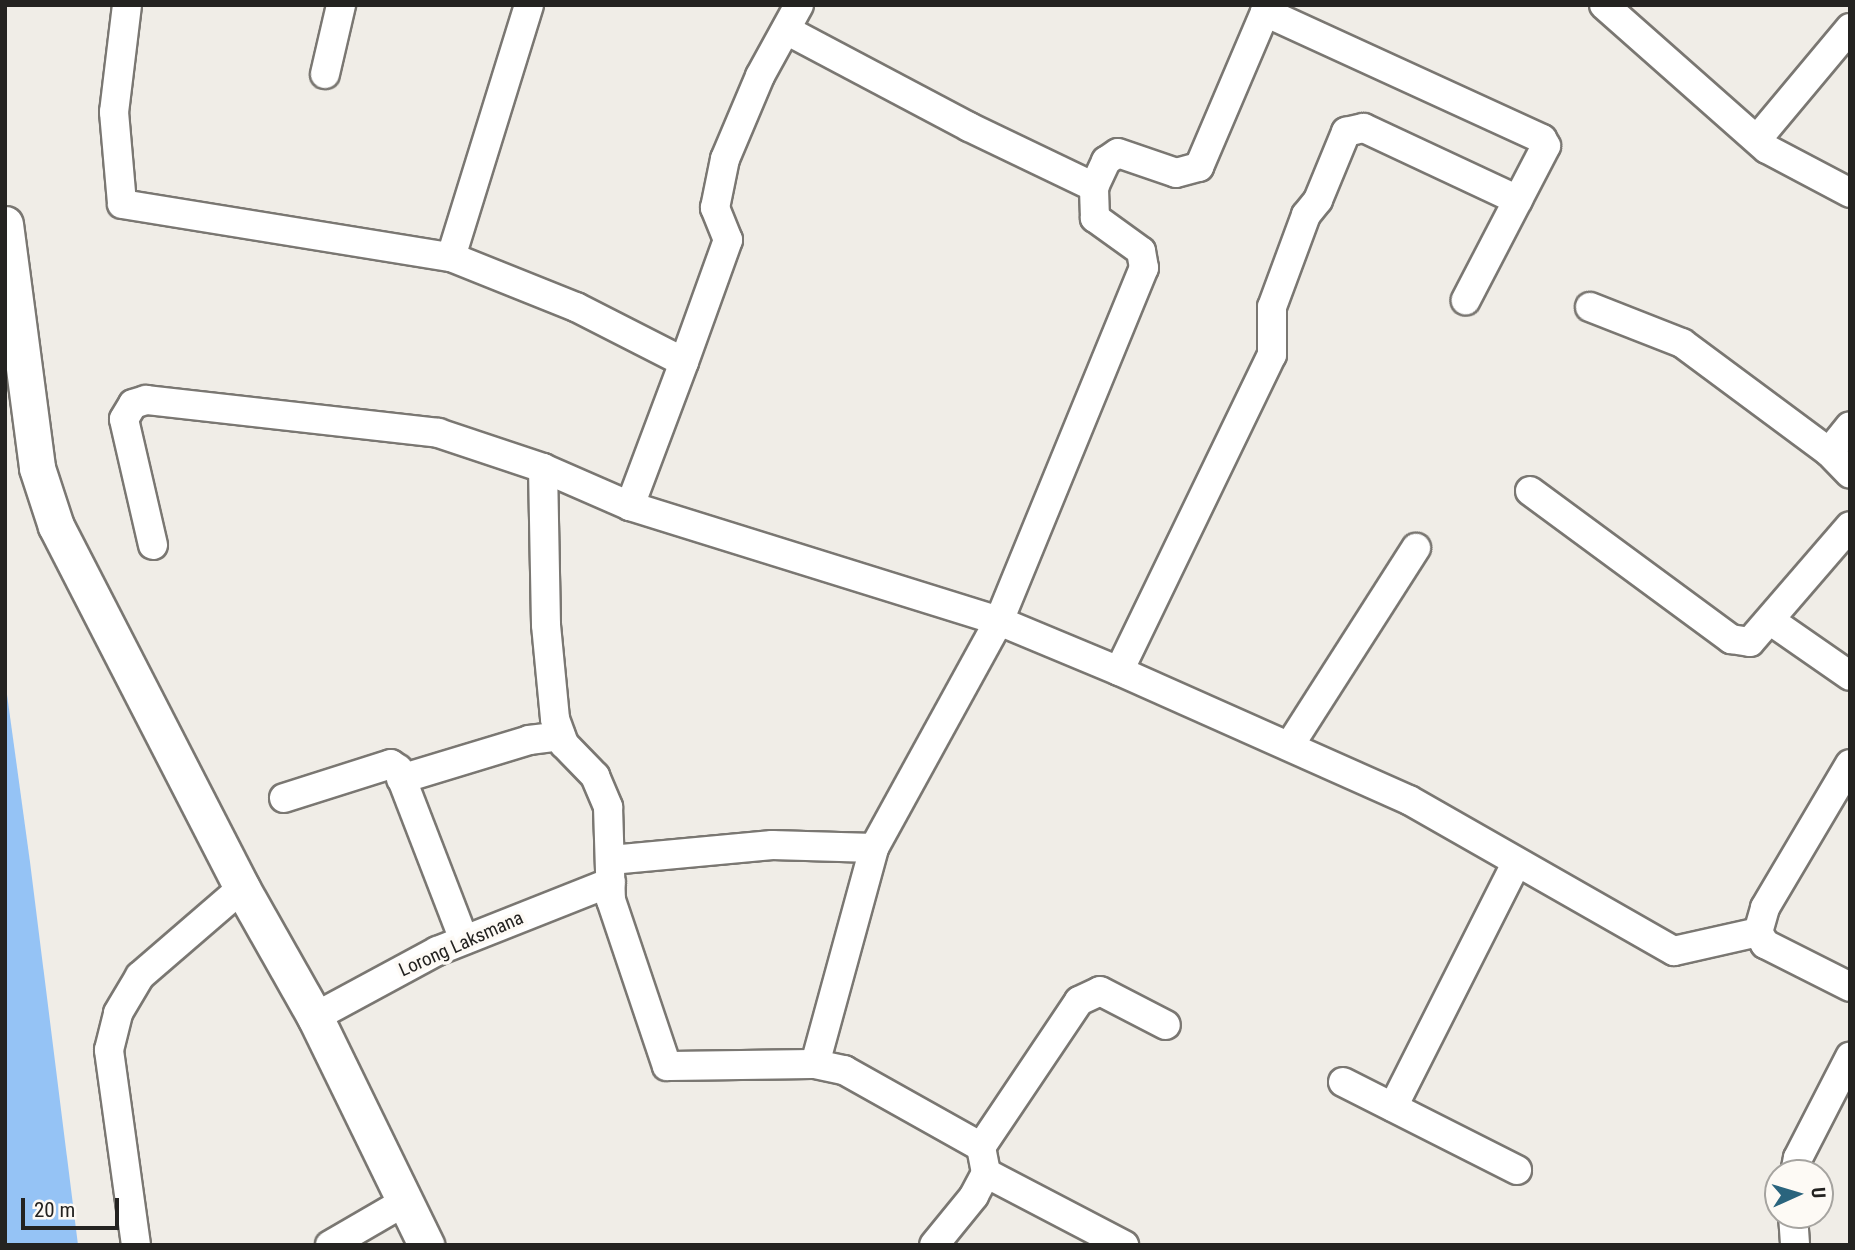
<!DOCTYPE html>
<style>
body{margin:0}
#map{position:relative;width:1855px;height:1250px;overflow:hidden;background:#f0ede7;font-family:"Roboto Condensed",sans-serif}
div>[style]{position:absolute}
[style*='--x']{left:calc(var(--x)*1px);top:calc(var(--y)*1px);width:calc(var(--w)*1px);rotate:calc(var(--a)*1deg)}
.water>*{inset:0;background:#95c3f5}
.roads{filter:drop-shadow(2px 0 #7a7772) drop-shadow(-2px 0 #7a7772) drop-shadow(0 2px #7a7772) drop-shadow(0 -2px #7a7772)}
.minor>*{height:28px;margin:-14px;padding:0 14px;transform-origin:14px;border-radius:14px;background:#fff}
.tertiary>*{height:35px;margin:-17.5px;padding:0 17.5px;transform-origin:17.5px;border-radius:17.5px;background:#fff}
span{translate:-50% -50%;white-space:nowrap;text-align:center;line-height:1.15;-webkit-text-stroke:7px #fdfaf5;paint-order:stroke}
.street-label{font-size:19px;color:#242321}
.frame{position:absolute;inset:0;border:7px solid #242321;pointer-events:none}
.north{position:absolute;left:1764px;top:1159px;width:70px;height:70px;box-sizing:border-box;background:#fdfaf5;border:2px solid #a6a4a0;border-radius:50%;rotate:86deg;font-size:19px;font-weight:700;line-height:28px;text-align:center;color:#242321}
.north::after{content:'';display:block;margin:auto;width:24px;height:32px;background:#2a647d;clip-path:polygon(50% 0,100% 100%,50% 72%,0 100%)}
.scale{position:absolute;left:21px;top:1198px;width:98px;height:32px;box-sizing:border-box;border:4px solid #242321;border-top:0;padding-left:9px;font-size:21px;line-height:24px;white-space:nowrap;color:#242321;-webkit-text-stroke:5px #fdfaf5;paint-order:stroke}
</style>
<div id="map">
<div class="water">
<div style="clip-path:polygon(5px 680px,30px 862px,78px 1245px,5px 1245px)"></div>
</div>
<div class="roads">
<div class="minor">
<div style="--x:127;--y:5;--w:108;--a:96.9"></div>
<div style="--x:114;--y:112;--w:92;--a:85"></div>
<div style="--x:122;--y:204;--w:333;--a:9.2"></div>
<div style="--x:451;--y:257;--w:264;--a:-72.8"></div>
<div style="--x:1267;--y:5;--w:7;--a:106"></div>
<div style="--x:1265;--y:12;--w:305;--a:24.6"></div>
<div style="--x:1542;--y:139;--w:8;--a:60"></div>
<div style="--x:1546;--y:146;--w:174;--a:117.5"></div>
<div style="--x:1604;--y:5;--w:217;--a:41.5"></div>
<div style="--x:1767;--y:149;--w:94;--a:27.9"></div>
<div style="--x:786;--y:30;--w:207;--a:27.9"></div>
<div style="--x:969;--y:127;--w:139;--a:25.6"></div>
<div style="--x:325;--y:74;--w:71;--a:-76.9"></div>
<div style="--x:1759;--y:137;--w:142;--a:-50.1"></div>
<div style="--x:451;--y:257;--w:135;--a:21.8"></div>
<div style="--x:576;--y:307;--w:121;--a:27"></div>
<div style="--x:684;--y:362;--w:130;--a:-70.2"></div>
<div style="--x:728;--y:240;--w:35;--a:-112"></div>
<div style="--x:715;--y:208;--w:50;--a:-78.5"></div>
<div style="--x:725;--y:159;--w:90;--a:-67.1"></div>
<div style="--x:760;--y:76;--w:81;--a:-61.2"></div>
<div style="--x:1590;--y:307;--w:99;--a:21.4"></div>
<div style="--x:1682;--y:343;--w:183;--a:36.6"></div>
<div style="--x:1829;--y:452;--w:30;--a:46"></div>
<div style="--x:684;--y:362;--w:154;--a:110.6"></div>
<div style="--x:630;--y:506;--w:95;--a:-156.4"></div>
<div style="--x:543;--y:468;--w:157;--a:88.9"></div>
<div style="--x:546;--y:625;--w:94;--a:84.5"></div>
<div style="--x:555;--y:719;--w:27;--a:70"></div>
<div style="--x:564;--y:744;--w:45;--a:45.9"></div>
<div style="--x:595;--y:776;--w:34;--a:67"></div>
<div style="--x:608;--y:807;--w:93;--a:88.2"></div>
<div style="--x:611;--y:900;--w:175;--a:71.4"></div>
<div style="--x:667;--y:1066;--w:148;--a:-0.8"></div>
<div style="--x:815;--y:1064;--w:224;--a:-74.7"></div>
<div style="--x:874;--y:848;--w:259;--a:-61.2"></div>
<div style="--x:999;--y:621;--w:382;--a:-67.7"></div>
<div style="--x:1144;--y:268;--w:17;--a:-100"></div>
<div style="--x:1141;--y:251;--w:57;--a:-144.3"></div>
<div style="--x:1095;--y:218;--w:31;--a:-92"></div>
<div style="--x:1094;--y:187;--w:29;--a:-65"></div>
<div style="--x:1106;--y:161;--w:14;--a:-34"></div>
<div style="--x:1118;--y:153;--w:61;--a:19"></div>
<div style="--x:1176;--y:173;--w:24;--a:-15"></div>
<div style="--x:1199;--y:167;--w:168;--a:-66.9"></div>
<div style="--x:1829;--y:452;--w:33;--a:-51"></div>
<div style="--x:1530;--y:491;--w:250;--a:36.4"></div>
<div style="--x:1731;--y:639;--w:19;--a:9"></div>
<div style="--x:1750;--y:642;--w:153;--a:-49.2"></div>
<div style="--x:630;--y:506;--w:387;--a:17.3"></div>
<div style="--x:999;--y:621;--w:130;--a:22.6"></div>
<div style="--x:1119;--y:671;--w:317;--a:24"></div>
<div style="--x:1409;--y:800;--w:305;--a:29.7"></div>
<div style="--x:1674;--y:951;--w:86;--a:-12.7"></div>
<div style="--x:153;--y:545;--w:129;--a:-103"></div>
<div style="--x:124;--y:419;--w:17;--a:-59"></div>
<div style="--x:133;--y:404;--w:14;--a:-17"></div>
<div style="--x:146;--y:400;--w:294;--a:6.4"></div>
<div style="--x:438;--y:433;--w:111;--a:18.4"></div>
<div style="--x:1771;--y:621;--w:96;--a:34.8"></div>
<div style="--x:1119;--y:671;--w:351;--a:-64.2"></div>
<div style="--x:1272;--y:355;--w:48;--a:-90"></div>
<div style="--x:1272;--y:307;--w:98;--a:-69.7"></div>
<div style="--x:1306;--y:215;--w:19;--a:-51"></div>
<div style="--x:1318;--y:200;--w:74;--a:-67.6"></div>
<div style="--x:1346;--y:132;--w:18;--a:-13"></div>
<div style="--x:1364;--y:128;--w:170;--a:25.1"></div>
<div style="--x:1290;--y:745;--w:234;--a:-57.4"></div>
<div style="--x:1850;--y:764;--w:167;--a:120.6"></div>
<div style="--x:1765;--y:908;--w:25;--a:106"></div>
<div style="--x:1758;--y:932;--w:14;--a:60"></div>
<div style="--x:1765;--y:944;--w:95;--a:26.8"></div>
<div style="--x:401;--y:779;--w:134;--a:-16.9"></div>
<div style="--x:529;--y:740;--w:32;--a:-7"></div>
<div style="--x:284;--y:798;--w:112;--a:-17.6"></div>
<div style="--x:391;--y:764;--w:9;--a:36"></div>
<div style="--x:398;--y:769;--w:183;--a:68.9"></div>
<div style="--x:611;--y:860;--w:162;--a:-5.3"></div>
<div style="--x:772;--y:845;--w:102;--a:1.7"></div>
<div style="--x:315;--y:1017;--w:139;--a:-28.4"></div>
<div style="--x:437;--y:951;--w:187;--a:-21.6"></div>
<div style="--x:815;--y:1064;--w:30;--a:12"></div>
<div style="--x:844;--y:1070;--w:157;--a:29.3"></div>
<div style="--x:981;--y:1147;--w:26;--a:79"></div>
<div style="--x:986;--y:1173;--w:26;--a:118"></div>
<div style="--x:974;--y:1196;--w:63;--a:129.2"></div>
<div style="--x:1343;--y:1082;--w:195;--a:26.8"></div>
<div style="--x:1393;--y:1107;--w:273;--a:-63.2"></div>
<div style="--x:981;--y:1147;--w:176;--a:-56.1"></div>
<div style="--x:1079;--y:1001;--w:23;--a:-25"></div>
<div style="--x:1100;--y:991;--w:74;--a:27.3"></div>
<div style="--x:986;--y:1173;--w:156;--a:27.6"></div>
<div style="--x:1795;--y:1173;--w:15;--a:-79"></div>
<div style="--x:1798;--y:1158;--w:114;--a:-62.8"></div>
<div style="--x:1793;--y:1215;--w:30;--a:86"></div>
<div style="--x:136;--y:1245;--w:197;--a:-97.9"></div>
<div style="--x:109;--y:1050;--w:38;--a:-76"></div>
<div style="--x:118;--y:1013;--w:43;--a:-59.3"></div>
<div style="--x:140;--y:976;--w:135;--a:-40.8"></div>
<div style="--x:330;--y:1245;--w:88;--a:-30.1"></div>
</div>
<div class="tertiary">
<div style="--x:5;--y:224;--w:246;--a:82.5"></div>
<div style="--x:37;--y:468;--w:61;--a:71.9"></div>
<div style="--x:56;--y:526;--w:407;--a:62.8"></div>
<div style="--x:242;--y:888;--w:148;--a:60.5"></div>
<div style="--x:315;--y:1017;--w:254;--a:64"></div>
</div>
</div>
<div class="street-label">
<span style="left:461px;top:944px;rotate:-24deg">Lorong Laksmana</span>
</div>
<div class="frame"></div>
<div class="north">U</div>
<div class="scale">20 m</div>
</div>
